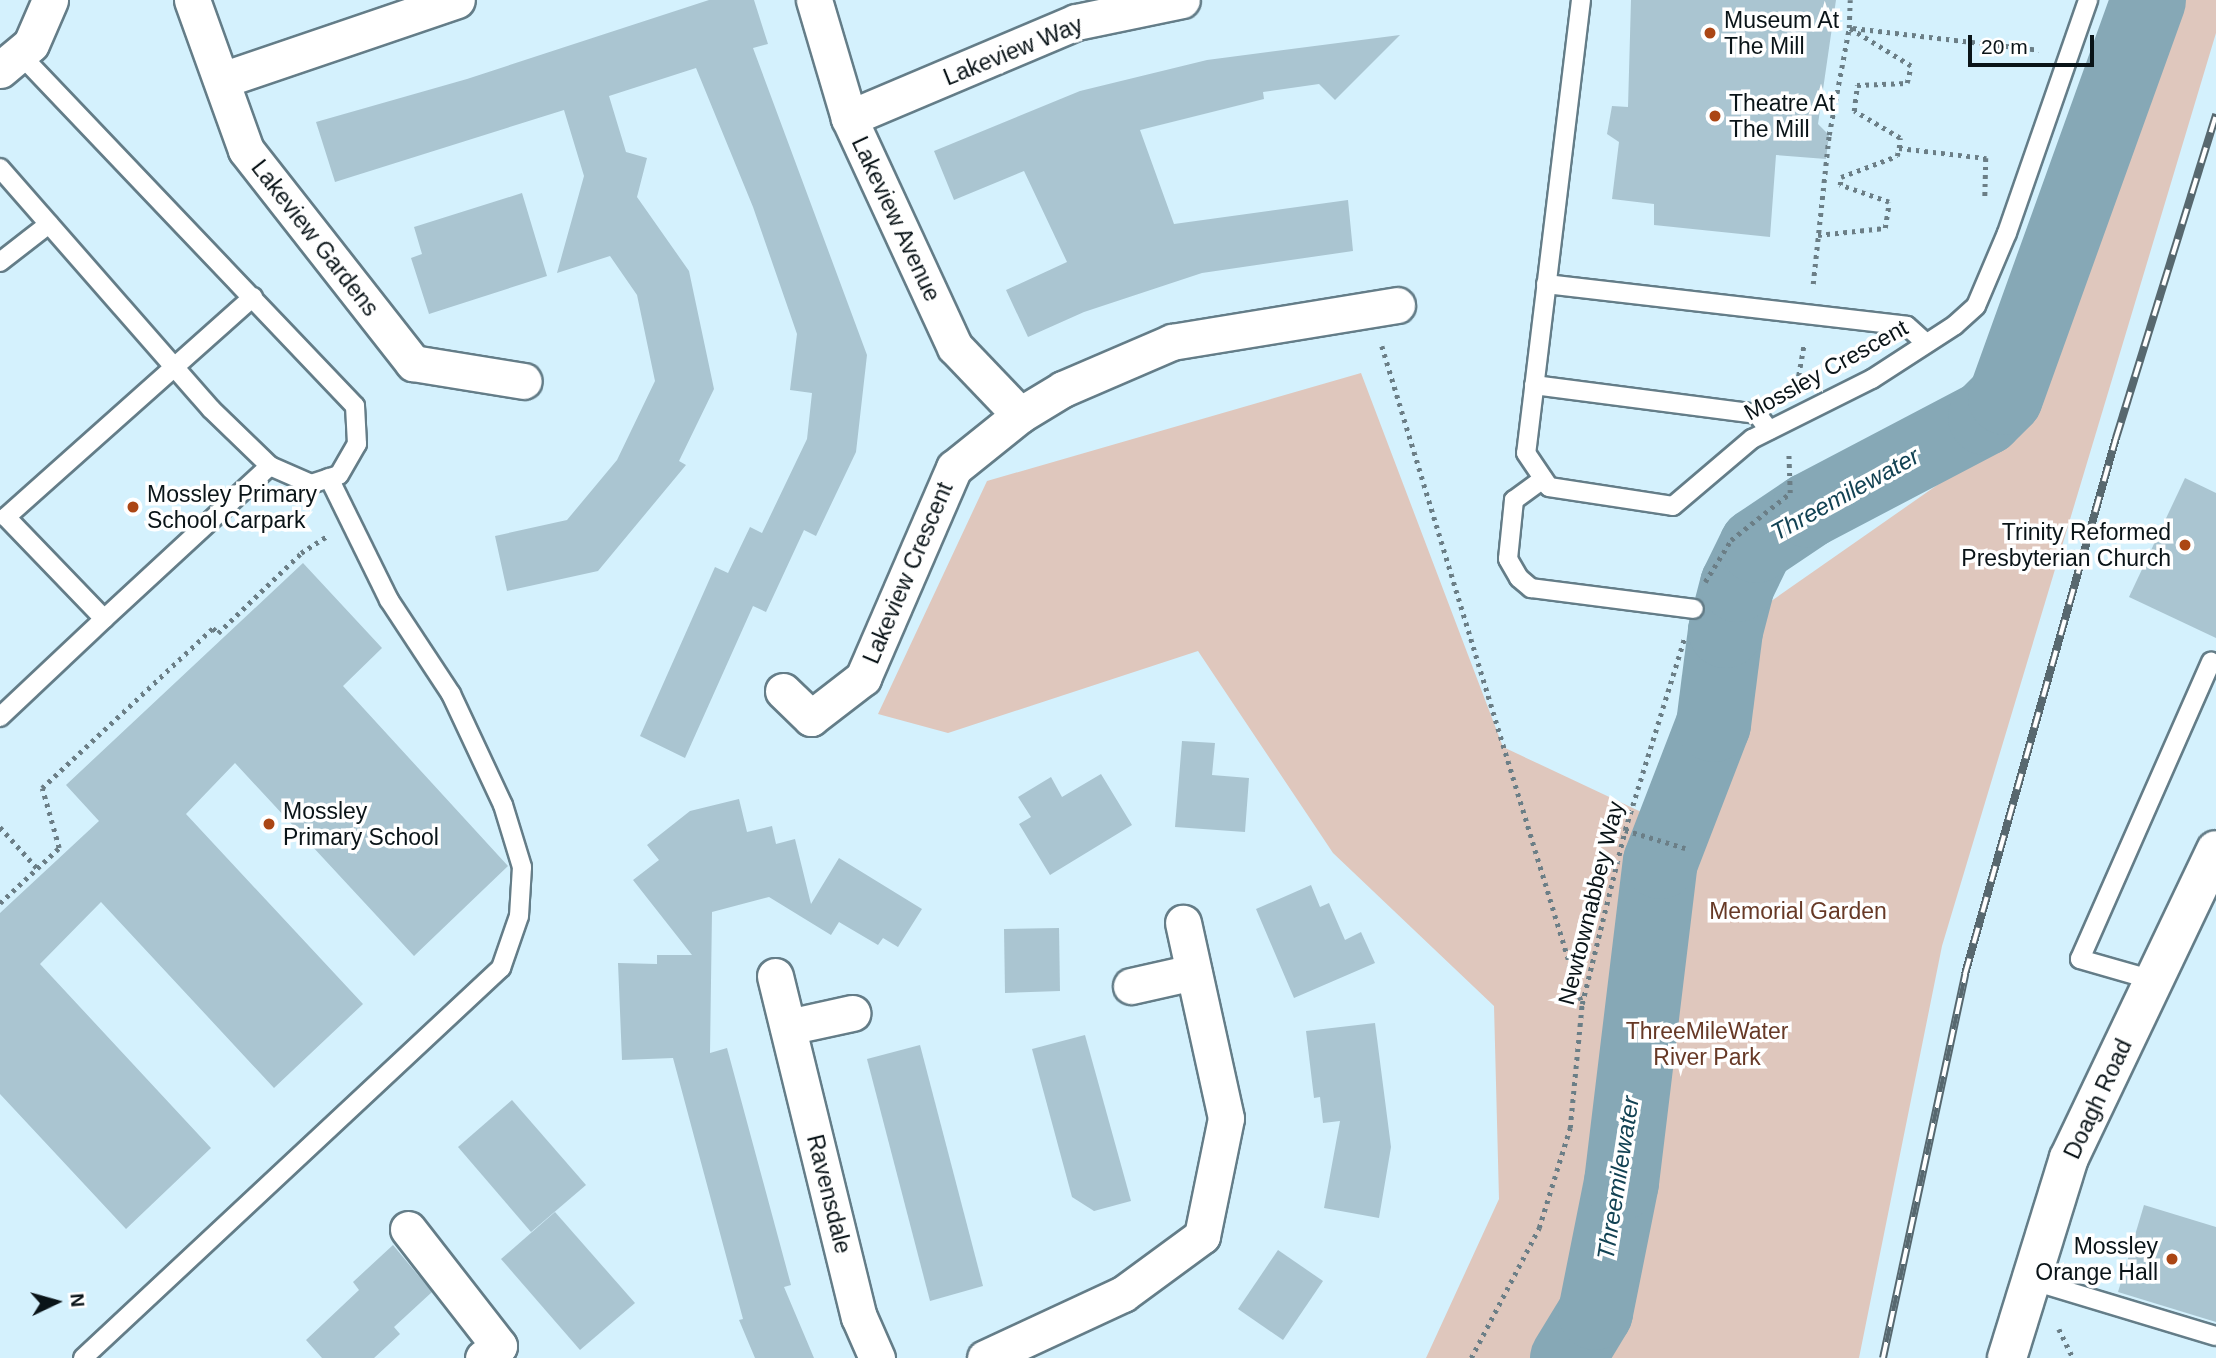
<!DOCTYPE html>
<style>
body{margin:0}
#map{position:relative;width:2216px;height:1358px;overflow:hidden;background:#d4f1fd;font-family:Arial,sans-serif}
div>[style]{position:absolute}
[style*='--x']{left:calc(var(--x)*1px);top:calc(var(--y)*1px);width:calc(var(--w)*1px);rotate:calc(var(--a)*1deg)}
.green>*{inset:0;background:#dfc7bd}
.river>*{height:75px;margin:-37.5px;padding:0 37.5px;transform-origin:37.5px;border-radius:37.5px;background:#86a8b6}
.building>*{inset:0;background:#aac5d1}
.path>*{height:4.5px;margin-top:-2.25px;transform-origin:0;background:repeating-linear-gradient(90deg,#6b7e86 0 3.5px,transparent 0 8.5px)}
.roads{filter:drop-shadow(2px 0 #647d88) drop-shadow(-2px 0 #647d88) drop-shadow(0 2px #647d88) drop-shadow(0 -2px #647d88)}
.lane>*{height:18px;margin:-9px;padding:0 9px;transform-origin:9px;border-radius:9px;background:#fff}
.street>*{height:35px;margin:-17.5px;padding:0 17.5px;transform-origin:17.5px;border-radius:17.5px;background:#fff}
.secondary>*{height:38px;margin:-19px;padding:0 19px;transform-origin:19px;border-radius:19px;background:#fff}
.rail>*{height:8px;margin-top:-4px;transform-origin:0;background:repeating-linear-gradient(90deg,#fff 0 16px,#57686f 0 32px);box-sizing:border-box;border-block:2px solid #57686f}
.dots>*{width:19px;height:19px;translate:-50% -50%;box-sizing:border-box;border:4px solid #fff;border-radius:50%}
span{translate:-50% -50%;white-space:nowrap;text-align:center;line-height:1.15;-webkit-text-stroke:7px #fff;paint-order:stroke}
.poi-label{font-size:23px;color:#0a1418}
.left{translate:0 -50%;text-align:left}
.right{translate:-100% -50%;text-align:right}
.street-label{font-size:23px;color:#0a1418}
.park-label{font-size:23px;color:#673926}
.water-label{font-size:24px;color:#124253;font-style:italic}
.north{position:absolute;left:21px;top:1267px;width:70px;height:70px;-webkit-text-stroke:5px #fff;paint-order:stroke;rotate:85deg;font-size:19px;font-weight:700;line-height:28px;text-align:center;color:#0a1418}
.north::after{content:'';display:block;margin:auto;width:24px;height:32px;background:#0a1418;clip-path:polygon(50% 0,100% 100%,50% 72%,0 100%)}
.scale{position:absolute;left:1968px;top:35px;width:126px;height:32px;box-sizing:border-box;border:4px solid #0a1418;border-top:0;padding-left:9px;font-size:21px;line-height:24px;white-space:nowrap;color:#0a1418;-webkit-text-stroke:5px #fff;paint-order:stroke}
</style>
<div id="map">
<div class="green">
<div style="clip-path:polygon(2147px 0,2216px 0,2216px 33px,1942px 946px,1859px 1358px,1426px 1358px,1499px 1199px,1494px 1006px,1333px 853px,1198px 651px,948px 733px,878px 714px,987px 481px,1361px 373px,1503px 747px,1688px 834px,1767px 604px,2016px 430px)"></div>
</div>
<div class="river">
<div style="--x:1567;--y:1358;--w:54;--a:-58.7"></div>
<div style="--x:1595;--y:1312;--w:133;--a:-78.7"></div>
<div style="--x:1621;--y:1182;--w:323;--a:-83.1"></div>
<div style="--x:1660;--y:861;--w:147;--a:-68.9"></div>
<div style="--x:1713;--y:724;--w:95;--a:-82.7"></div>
<div style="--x:1725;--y:630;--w:48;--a:-75.4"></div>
<div style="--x:1737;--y:584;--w:43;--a:-64"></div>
<div style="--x:1756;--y:545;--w:63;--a:-33.9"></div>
<div style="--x:1808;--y:510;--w:200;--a:-27.7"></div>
<div style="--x:1985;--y:417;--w:28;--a:-45"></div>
<div style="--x:2005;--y:397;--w:422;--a:-70.2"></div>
</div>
<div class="building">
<div style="clip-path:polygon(709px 0,754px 0,768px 44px,753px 48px,867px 355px,856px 452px,816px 536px,804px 530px,766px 612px,753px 606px,685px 758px,640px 736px,715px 567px,728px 573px,750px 527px,762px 533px,807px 439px,812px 393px,790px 390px,797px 334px,753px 207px,696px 68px,609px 96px,626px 152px,647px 158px,637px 197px,689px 271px,714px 389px,679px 461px,686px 465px,598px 571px,507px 591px,495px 536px,567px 520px,617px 460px,655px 381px,637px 295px,610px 256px,557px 273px,584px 176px,564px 110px,335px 182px,316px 122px,467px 79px)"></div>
<div style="clip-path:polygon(1631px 0,1836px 0,1818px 124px,1829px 135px,1826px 159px,1776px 155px,1770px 237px,1654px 225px,1654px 204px,1612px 199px,1619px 142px,1607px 134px,1612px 106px,1628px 107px)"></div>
<div style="clip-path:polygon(1400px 35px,1335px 100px,1319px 84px,1263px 92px,1264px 99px,1140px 130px,1174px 224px,1348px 200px,1353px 251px,1202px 273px,1084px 312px,1028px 337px,1006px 290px,1067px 262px,1024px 171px,954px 200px,934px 151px,1080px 91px,1207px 60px)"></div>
<div style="clip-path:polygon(522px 193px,547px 276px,429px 314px,411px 258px,422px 254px,414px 227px)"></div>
<div style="clip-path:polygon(2185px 478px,2216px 493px,2216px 638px,2129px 597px)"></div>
<div style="clip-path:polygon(303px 563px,382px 648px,343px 686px,508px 866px,414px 956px,235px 763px,186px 814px,363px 1004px,274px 1088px,101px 902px,40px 964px,211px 1148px,126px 1229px,0 1094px,0 913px,99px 821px,66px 785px)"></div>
<div style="clip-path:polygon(1182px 741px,1215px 743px,1212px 775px,1249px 778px,1245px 832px,1175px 827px)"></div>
<div style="clip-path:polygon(1101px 774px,1132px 825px,1050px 875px,1019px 824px,1031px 817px,1018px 797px,1051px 777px,1062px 797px)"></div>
<div style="clip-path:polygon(739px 799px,747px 832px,772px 826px,776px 844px,795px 839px,811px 904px,839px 858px,922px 909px,898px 947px,883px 938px,878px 945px,839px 922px,831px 935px,769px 897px,712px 912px,710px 1053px,727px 1048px,791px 1285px,784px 1287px,814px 1358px,755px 1358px,739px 1320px,743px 1319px,673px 1058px,622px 1060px,618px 963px,657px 964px,657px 955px,692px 955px,633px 880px,659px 860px,647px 845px,690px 811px)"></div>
<div style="clip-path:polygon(1311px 885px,1320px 907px,1329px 903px,1345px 940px,1361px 932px,1375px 963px,1294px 998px,1256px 909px)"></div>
<div style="clip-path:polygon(1059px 928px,1060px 991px,1005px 993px,1004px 929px)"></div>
<div style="clip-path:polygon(1375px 1023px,1391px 1147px,1379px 1218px,1324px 1208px,1340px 1121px,1323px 1123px,1320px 1097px,1314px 1098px,1306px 1031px)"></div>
<div style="clip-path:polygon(1085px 1035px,1131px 1201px,1094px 1211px,1072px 1197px,1032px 1049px)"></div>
<div style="clip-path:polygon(920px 1045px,983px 1286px,930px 1301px,867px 1059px)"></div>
<div style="clip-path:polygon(512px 1100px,586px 1185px,531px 1232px,458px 1147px)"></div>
<div style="clip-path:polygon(2144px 1205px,2216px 1227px,2216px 1322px,2118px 1292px)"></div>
<div style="clip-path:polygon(555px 1212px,635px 1303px,580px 1350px,501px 1259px)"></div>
<div style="clip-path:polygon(393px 1245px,432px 1292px,394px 1327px,400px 1334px,374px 1358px,322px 1358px,306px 1340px,359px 1290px,353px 1282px)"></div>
<div style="clip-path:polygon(1278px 1250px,1323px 1281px,1283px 1340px,1238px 1309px)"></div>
</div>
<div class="path">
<div style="--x:1853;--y:28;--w:187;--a:6.7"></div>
<div style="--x:1899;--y:148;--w:88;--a:6.6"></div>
<div style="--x:1986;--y:158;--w:40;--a:91.4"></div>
<div style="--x:1818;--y:235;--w:67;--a:-6"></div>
<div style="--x:1885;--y:228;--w:26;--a:-81"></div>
<div style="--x:1889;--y:202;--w:52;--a:-160.9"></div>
<div style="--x:1840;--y:185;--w:8;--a:-83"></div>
<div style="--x:1841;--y:177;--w:60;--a:-20.6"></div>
<div style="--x:1897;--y:156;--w:8;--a:-76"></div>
<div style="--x:1899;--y:148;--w:10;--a:-84"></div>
<div style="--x:1900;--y:138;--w:53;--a:-149.6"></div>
<div style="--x:1854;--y:111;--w:26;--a:-83"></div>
<div style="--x:1857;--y:85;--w:50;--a:-2.3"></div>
<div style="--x:1907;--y:83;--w:17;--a:-77"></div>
<div style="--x:1911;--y:66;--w:73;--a:-148.5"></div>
<div style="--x:1813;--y:284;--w:150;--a:-83.9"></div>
<div style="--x:1829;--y:135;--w:109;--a:-79.4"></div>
<div style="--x:1849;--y:28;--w:28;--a:-88"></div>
<div style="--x:1382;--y:346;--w:688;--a:73.09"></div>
<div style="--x:1797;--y:384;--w:41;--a:-80.1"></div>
<div style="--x:1705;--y:582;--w:49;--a:-58.2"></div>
<div style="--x:1731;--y:540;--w:75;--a:-38.5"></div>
<div style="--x:1790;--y:493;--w:38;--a:-92"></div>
<div style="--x:0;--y:827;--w:55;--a:47.9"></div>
<div style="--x:1625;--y:830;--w:63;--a:16.7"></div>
<div style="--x:0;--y:903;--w:81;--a:-43"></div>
<div style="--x:59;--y:848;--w:62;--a:-105.8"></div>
<div style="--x:42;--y:788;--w:234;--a:-43.1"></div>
<div style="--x:213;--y:628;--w:7;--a:45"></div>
<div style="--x:218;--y:633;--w:115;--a:-43.9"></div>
<div style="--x:301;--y:553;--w:30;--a:-33"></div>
<div style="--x:2059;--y:1329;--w:32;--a:64"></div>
<div style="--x:1471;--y:1358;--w:147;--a:-62.4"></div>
<div style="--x:1539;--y:1228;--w:105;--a:-72.8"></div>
<div style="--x:1570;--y:1128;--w:125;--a:-84.5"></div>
<div style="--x:1582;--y:1004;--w:179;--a:-76.1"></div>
<div style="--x:1625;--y:830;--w:200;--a:-72.8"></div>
</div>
<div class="roads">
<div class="lane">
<div style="--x:1581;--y:0;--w:456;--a:96.9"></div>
<div style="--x:1526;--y:453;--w:41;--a:55.9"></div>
<div style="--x:1549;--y:487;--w:125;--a:8.7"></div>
<div style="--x:1673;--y:506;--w:104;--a:-40.3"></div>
<div style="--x:1752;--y:439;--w:134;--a:-26.6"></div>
<div style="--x:1872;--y:379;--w:99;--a:-33"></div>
<div style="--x:1955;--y:325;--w:28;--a:-42"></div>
<div style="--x:1976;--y:306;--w:79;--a:-67"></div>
<div style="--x:2007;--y:233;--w:247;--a:-70.8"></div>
<div style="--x:0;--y:168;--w:320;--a:48.8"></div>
<div style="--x:211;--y:409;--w:82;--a:44"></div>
<div style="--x:270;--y:466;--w:45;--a:23.7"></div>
<div style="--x:311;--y:484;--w:29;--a:-18"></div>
<div style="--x:339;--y:475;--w:36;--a:-60"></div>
<div style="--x:357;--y:444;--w:38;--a:-93"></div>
<div style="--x:355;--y:406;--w:486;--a:-133.6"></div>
<div style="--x:0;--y:262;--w:62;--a:-37.8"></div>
<div style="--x:1546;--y:284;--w:363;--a:6.6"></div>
<div style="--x:1907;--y:326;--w:25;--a:42"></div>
<div style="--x:253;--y:297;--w:331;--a:138.3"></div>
<div style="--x:6;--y:517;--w:141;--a:46.1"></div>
<div style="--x:104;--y:619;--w:226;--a:-42.7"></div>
<div style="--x:1534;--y:385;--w:225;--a:7.4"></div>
<div style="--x:1757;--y:414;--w:20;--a:53"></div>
<div style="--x:1543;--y:479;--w:36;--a:144"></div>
<div style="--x:1514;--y:500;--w:59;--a:95.8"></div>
<div style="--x:1508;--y:559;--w:22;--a:60"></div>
<div style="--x:1519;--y:578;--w:16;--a:40"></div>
<div style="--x:1531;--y:588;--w:164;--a:7.3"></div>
<div style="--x:0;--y:717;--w:143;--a:-43.3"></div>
<div style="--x:2153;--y:980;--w:76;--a:-164"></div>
<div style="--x:2080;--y:959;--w:325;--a:-66.2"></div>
<div style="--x:2030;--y:1280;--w:194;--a:16.8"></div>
<div style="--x:83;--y:1358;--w:572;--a:-43.02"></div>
<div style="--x:501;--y:968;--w:55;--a:-70.9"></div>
<div style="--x:519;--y:916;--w:49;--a:-86.5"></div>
<div style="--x:522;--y:867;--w:65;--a:-107"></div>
<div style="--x:503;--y:805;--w:123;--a:-115.1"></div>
<div style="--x:451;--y:694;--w:113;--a:-123.4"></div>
<div style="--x:389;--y:600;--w:136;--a:-116.2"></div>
</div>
<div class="street">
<div style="--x:192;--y:0;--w:159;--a:70.2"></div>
<div style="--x:246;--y:150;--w:271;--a:51.9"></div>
<div style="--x:413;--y:363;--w:112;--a:9.2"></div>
<div style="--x:814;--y:0;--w:123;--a:73.5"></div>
<div style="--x:849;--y:118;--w:252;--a:65.2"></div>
<div style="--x:955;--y:347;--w:94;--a:46.3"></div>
<div style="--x:0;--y:70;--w:40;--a:-40"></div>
<div style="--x:31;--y:44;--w:48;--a:-66.6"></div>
<div style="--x:222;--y:80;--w:248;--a:-18.8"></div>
<div style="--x:849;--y:118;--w:246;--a:-22.9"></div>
<div style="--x:1076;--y:22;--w:108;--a:-11.7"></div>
<div style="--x:783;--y:691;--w:39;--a:44"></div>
<div style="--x:811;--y:718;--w:66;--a:-37.6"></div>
<div style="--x:863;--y:678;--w:229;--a:-66.6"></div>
<div style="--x:954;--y:468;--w:85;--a:-38.8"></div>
<div style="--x:1020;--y:415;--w:50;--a:-31.2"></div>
<div style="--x:1063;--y:389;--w:119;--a:-23.3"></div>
<div style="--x:1172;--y:342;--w:228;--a:-9.3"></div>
<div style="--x:775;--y:976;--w:351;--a:76.2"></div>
<div style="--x:859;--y:1317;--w:45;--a:66.3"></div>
<div style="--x:1131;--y:986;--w:64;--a:-12.7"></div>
<div style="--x:788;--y:1027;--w:66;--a:-12.3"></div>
<div style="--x:408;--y:1229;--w:148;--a:52.1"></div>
<div style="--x:499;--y:1346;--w:20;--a:143"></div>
<div style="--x:985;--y:1358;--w:152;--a:-24.9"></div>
<div style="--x:1123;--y:1294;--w:98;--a:-36.3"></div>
<div style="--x:1202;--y:1236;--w:120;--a:-78.5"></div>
<div style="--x:1226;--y:1118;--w:200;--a:-102.4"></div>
</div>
<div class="secondary">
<div style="--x:2007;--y:1358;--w:209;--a:-72.8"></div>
<div style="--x:2069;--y:1158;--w:341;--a:-64.5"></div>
</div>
</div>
<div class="rail">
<div style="--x:1883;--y:1358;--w:393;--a:-77.9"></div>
<div style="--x:1965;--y:974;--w:557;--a:-74.27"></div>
<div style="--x:2116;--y:438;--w:339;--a:-72.8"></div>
</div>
<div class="dots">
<div style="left:1710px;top:33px;background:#ab4614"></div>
<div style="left:1715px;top:116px;background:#ab4614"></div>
<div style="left:133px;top:507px;background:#ab4614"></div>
<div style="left:2185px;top:545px;background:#ab4614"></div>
<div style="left:269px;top:824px;background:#ab4614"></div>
<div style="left:2172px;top:1259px;background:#ab4614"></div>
</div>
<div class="poi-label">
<span class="left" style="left:1724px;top:33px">Museum At<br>The Mill</span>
<span class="left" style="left:1729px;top:116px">Theatre At<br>The Mill</span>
<span class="left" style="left:147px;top:507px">Mossley Primary<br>School Carpark</span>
<span class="right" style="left:2171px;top:545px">Trinity Reformed<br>Presbyterian Church</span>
<span class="left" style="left:283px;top:824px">Mossley<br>Primary School</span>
<span class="right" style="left:2158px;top:1259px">Mossley<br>Orange Hall</span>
</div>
<div class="street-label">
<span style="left:1013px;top:51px;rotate:-22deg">Lakeview Way</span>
<span style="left:896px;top:219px;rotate:65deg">Lakeview Avenue</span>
<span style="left:315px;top:238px;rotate:52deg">Lakeview Gardens</span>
<span style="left:1826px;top:370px;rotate:-29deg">Mossley Crescent</span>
<span style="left:908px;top:573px;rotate:-67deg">Lakeview Crescent</span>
<span style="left:1591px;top:903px;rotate:-76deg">Newtownabbey Way</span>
<span style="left:2098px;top:1099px;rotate:-65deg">Doagh Road</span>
<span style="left:829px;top:1194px;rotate:76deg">Ravensdale</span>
</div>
<div class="park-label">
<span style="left:1798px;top:911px">Memorial Garden</span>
<span style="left:1707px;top:1044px">ThreeMileWater<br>River Park</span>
</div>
<div class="water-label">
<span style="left:1845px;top:494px;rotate:-29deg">Threemilewater</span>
<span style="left:1618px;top:1178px;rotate:-81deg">Threemilewater</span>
</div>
<div class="north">N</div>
<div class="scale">20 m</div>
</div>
